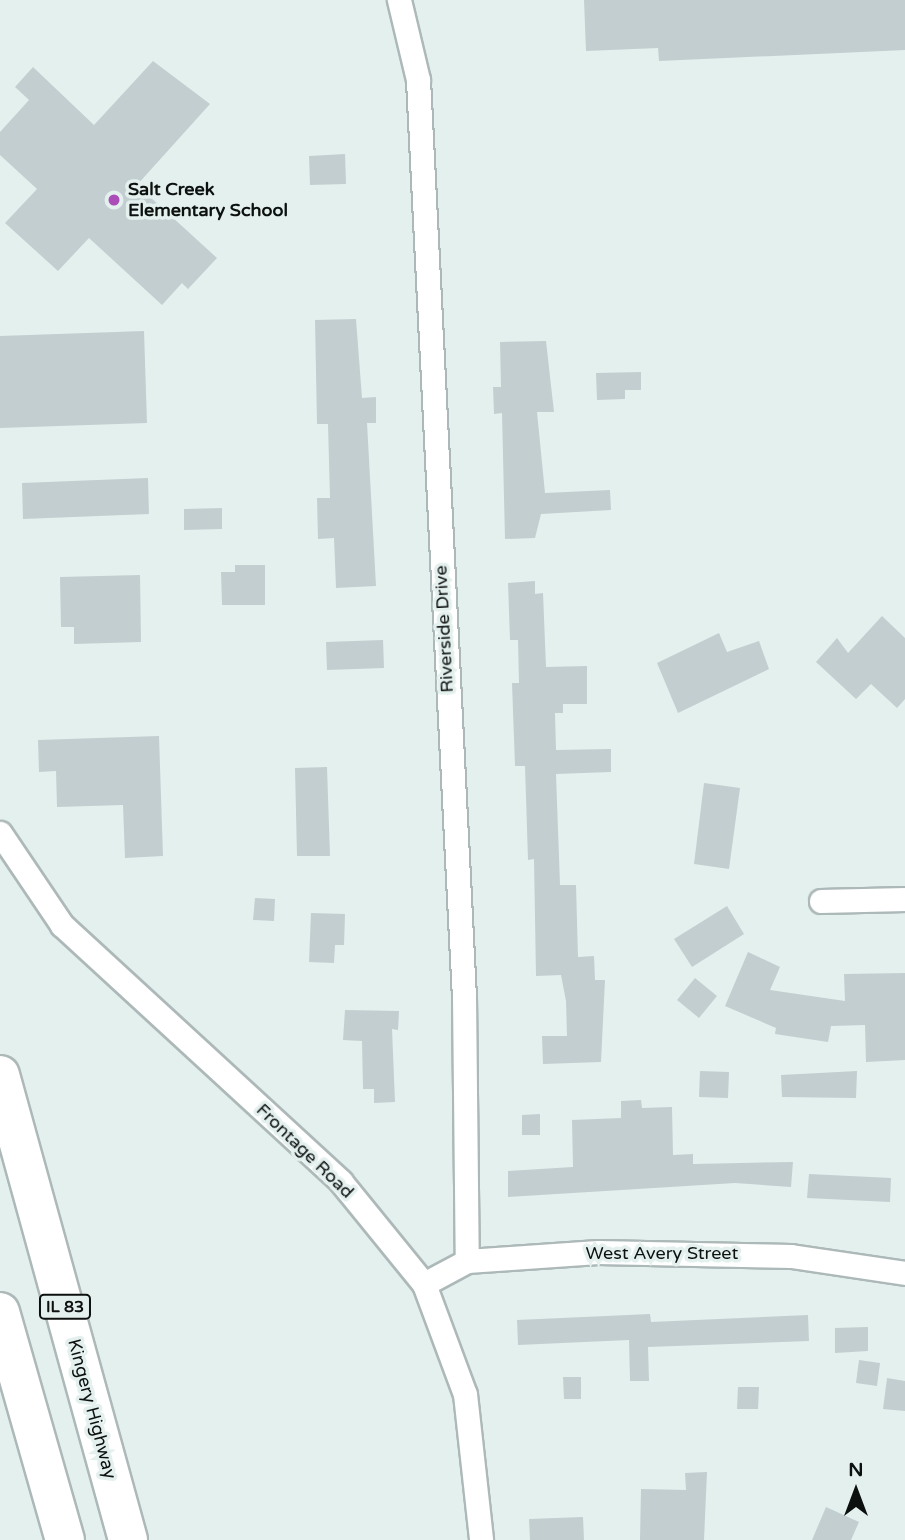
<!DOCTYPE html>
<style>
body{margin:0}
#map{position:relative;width:905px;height:1540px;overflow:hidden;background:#e3f0ee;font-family:"Varela Round",sans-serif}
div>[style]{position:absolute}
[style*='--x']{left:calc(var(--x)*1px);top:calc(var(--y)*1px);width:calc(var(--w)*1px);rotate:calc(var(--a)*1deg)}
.building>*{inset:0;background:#c2ced0}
.roads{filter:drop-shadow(2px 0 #adb9b8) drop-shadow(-2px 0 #adb9b8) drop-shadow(0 2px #adb9b8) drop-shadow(0 -2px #adb9b8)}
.street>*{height:23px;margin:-11.5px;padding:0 11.5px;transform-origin:11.5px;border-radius:11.5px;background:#fff}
.highway>*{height:38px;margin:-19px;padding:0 19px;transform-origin:19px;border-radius:19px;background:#fff}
.dots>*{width:19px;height:19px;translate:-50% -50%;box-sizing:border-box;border:4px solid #e3f0ee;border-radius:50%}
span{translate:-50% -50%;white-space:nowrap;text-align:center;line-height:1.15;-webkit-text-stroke:7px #e3f0ee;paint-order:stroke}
.shield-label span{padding:2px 5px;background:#e3f0ee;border:2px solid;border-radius:5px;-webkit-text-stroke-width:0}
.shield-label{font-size:16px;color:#0c100f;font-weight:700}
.poi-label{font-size:18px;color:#0c100f;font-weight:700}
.left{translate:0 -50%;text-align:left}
.street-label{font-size:18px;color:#0c100f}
.north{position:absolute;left:821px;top:1456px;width:70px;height:70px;-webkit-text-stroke:5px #e3f0ee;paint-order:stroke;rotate:0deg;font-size:19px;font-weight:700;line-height:28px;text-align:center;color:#0c100f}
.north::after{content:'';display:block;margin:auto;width:24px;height:32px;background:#0c100f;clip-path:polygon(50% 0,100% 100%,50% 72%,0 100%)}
</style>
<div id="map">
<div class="building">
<div style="clip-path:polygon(584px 0,905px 0,905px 50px,659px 61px,658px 48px,586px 51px)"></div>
<div style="clip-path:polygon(153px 61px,210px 104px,137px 185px,217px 258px,188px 289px,182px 283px,162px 305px,89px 238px,58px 271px,5px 223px,37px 189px,0 155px,0 132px,29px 100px,15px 87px,33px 67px,94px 125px)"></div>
<div style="clip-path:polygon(345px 154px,346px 184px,310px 185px,309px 156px)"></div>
<div style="clip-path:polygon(356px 319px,362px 398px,376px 397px,376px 423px,367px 423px,376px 586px,336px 588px,334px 538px,318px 539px,317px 498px,330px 498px,328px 424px,317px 424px,315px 320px)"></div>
<div style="clip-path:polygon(144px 331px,147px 423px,0 428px,0 336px)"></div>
<div style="clip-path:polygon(546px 341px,554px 412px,537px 412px,545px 493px,610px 490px,611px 510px,541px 514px,535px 538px,505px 539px,502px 413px,494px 414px,493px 387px,501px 387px,500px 342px)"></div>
<div style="clip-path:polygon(641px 372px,641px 390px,625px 390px,625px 399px,597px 400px,596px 373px)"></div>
<div style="clip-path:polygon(148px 478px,149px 514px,23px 519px,22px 483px)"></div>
<div style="clip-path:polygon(222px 508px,222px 529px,184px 530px,184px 509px)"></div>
<div style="clip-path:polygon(235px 565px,265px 565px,265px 605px,222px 605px,221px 572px,235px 572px)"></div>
<div style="clip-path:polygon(140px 575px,141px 642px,74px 644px,74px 627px,61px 627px,60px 577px)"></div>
<div style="clip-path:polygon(535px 581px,535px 594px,543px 593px,546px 667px,587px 666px,587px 704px,563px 704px,563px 713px,555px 713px,556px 750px,611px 749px,611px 772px,556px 774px,560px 885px,576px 885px,578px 957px,594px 956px,595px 980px,605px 980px,601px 1062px,543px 1064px,542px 1036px,567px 1036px,566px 1001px,561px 975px,536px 976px,534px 859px,528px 860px,525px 766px,515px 766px,512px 683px,519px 683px,518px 640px,510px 640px,508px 583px)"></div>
<div style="clip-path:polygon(882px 616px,905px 638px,905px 699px,897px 708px,871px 684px,856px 699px,816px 662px,837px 638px,848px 653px)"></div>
<div style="clip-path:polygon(719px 633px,727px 652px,759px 641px,769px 669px,678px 713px,657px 663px)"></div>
<div style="clip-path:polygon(383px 640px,384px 668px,327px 670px,326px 642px)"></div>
<div style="clip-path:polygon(159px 736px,163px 856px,125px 858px,123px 805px,57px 807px,56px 771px,39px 772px,38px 740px)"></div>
<div style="clip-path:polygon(327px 767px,330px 856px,297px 856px,295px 768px)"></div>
<div style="clip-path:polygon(704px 783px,740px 788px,729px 869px,694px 864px)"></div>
<div style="clip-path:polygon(255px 898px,275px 899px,274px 921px,253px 920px)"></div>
<div style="clip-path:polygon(727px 906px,744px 934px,692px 967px,674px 939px)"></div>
<div style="clip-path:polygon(311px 913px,345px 914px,344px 945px,335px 945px,334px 963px,309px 962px)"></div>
<div style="clip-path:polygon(748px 952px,780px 967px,770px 990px,845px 1001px,844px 974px,905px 973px,905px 1060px,866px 1062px,865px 1025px,831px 1026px,828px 1042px,775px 1034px,776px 1028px,725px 1006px)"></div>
<div style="clip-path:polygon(695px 978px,717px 996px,699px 1018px,677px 1000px)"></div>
<div style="clip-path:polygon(345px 1010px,399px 1011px,398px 1030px,392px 1029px,395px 1102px,374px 1103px,374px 1089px,363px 1089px,362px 1041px,343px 1040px)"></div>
<div style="clip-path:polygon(700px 1071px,729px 1072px,728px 1098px,699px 1097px)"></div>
<div style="clip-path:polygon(857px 1071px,856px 1098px,782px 1097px,781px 1075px)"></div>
<div style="clip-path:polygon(641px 1100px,642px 1108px,672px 1107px,673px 1155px,693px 1154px,693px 1164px,793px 1162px,791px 1187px,735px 1183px,508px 1197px,508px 1171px,573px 1167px,572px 1120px,621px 1118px,621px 1101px)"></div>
<div style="clip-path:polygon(540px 1114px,540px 1135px,522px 1135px,522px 1115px)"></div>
<div style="clip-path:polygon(809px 1174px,891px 1178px,890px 1202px,807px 1198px)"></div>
<div style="clip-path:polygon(650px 1314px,651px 1322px,808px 1315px,809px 1341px,648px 1347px,649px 1381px,630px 1381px,629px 1340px,518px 1345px,517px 1320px)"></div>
<div style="clip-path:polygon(868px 1327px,868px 1351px,835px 1353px,835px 1328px)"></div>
<div style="clip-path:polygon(859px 1360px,880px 1363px,877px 1386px,856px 1383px)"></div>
<div style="clip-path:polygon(563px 1377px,581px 1377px,581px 1399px,564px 1399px)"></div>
<div style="clip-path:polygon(887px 1378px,905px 1381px,905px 1411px,883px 1409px)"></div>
<div style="clip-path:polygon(738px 1387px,759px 1387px,758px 1409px,737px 1409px)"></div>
<div style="clip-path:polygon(707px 1472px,704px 1540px,640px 1540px,641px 1489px,686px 1490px,685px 1473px)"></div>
<div style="clip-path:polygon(826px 1507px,859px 1522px,851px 1540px,812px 1540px)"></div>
<div style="clip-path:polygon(583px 1517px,584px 1540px,530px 1540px,529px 1519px)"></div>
</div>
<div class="roads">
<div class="street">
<div style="--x:399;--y:0;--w:82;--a:76.6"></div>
<div style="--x:418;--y:80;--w:917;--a:87.13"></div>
<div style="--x:464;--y:996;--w:265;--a:89.4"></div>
<div style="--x:0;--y:833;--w:111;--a:56"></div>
<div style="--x:62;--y:925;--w:379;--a:42.6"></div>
<div style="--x:341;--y:1182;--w:132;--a:50.9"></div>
<div style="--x:424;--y:1284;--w:117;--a:69.6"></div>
<div style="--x:465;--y:1394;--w:147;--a:83.7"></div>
<div style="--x:821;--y:901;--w:84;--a:-1.4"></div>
<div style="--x:424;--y:1284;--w:49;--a:-28.1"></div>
<div style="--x:467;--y:1261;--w:131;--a:-3.9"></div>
<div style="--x:598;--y:1252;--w:193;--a:1.2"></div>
<div style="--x:791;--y:1256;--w:115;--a:8.5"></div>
</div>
<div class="highway">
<div style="--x:0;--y:1075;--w:482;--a:74.6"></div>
<div style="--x:0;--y:1312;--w:237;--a:74.1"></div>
</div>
</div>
<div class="dots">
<div style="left:114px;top:200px;background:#aa4db7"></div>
</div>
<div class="shield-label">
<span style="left:65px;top:1307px">IL 83</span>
</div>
<div class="poi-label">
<span class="left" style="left:128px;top:200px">Salt Creek<br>Elementary School</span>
</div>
<div class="street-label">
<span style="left:444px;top:629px;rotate:-93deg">Riverside Drive</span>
<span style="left:305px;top:1151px;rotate:44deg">Frontage Road</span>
<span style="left:662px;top:1253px">West Avery Street</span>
<span style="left:92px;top:1409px;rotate:75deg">Kingery Highway</span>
</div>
<div class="north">N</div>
</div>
